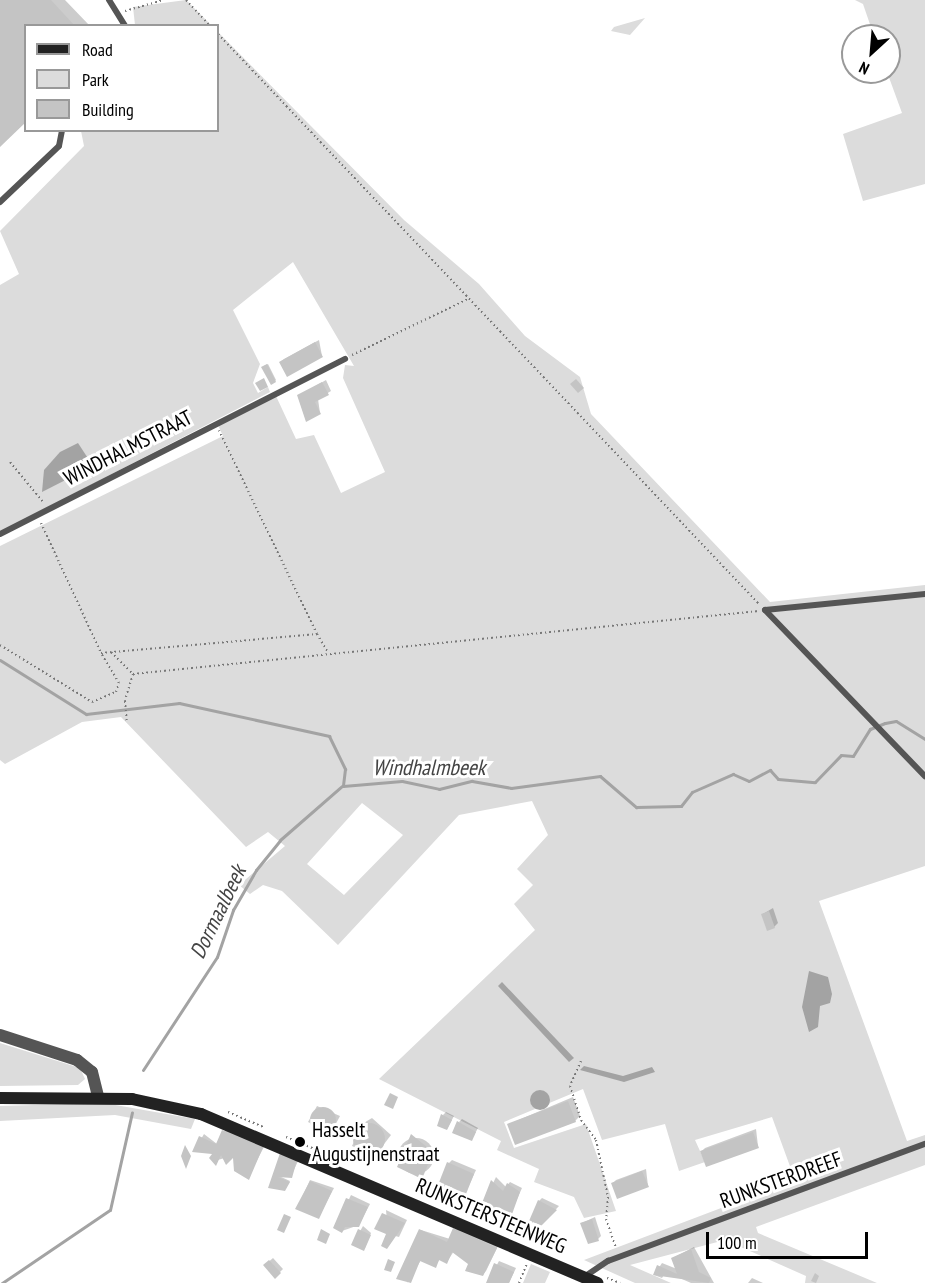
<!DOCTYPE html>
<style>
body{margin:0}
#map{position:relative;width:925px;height:1283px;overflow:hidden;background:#fff;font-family:"PT Sans Narrow",sans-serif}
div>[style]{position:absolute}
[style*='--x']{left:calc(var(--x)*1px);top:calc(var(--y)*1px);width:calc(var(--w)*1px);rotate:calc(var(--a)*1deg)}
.green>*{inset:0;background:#dcdcdc}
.water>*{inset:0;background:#a3a3a3}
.round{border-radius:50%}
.shadow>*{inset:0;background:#0003}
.stream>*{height:3px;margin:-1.5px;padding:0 1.5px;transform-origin:1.5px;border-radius:1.5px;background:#a3a3a3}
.building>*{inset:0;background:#c4c4c4}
.path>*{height:2px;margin-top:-1px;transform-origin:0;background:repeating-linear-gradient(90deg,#777 0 1.5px,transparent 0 4.5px)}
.lane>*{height:6px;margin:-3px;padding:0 3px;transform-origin:3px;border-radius:3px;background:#555}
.street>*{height:12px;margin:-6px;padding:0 6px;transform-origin:6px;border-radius:6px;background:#555}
.secondary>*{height:12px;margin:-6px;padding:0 6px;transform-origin:6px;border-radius:6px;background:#222}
.dots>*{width:16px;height:16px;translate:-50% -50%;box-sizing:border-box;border:3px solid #fff;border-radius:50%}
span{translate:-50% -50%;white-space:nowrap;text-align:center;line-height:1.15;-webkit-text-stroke:6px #fff;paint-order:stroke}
.street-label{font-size:21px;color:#000}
.poi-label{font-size:21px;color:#000}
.left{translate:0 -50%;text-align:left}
.water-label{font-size:22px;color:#444;font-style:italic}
.legend{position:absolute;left:24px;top:24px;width:195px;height:108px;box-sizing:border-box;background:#fff;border:2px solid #999;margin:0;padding:8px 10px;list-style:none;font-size:18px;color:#000}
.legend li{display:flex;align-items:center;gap:12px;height:30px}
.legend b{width:30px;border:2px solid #999}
.north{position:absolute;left:841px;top:24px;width:60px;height:60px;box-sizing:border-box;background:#fff;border:2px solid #999;border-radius:50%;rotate:206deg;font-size:16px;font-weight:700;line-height:24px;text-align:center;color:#000}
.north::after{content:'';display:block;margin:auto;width:21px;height:27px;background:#000;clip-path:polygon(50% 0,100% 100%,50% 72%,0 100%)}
.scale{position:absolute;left:706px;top:1232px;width:162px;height:27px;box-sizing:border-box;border:3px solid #000;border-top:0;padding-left:8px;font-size:18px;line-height:21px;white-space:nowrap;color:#000;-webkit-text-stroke:4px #fff;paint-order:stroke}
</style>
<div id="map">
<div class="green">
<div style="clip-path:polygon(186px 0,211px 25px,135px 25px,133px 7px)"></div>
<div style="clip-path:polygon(855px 0,925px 0,925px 184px,863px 201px,843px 134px,902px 113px,887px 72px,889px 36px,874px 36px,863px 4px)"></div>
<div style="clip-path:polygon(645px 18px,630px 35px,611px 31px,614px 27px)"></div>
<div style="clip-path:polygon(evenodd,218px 32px,404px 220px,479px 284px,525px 336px,580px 377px,591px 414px,770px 602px,925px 585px,925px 866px,819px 901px,907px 1141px,925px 1135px,925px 1165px,756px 1227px,758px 1233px,877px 1283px,805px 1283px,806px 1276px,725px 1240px,630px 1265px,671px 1283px,635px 1283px,584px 1260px,795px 1180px,772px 1117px,695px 1140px,705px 1162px,679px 1171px,665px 1124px,602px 1140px,583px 1089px,504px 1122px,514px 1148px,586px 1124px,616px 1211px,584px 1218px,574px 1197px,534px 1182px,539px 1169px,497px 1150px,501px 1141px,379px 1079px,535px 930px,514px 904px,533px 885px,517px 869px,548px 835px,532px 801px,459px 815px,338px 945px,282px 891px,263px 885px,250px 894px,239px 885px,285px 846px,268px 832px,246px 847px,121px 717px,82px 722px,5px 764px,0 760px,0 546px,223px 436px,217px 423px,276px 396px,296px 439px,314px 435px,341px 493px,385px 472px,343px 378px,345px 365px,354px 366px,293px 262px,233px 310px,260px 364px,253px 383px,258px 393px,268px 387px,270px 392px,0 532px,0 285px,19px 274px,0 231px,84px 146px,81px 131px,218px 130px,218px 32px,362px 803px,403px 835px,344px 895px,307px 864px,362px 803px)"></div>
<div style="clip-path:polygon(0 1043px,80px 1068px,85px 1079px,78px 1085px,0 1086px)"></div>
<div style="clip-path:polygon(104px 1103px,195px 1119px,191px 1129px,115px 1115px,0 1121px,0 1106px)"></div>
<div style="clip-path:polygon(531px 1264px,550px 1272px,545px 1283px,523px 1283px)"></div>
</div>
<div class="water">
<div style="clip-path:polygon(78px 443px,93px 466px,42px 492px,44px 470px,60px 452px)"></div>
<div style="clip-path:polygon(809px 971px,828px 977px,832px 994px,830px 1003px,820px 1006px,818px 1027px,809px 1032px,802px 1007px)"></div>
<div style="clip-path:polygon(502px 982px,574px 1058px,569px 1062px,498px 986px)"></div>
<div style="clip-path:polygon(584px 1066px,623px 1076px,652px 1067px,655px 1072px,624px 1082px,580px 1070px)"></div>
<div class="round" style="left:530px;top:1090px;width:20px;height:20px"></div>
</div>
<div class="shadow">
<div style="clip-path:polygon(0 0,65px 0,90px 26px,26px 26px,0 145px)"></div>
<div style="clip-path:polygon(319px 340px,322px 356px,280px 362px,284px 359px)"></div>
<div style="clip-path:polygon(268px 364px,276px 380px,275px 381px,264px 366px)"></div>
<div style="clip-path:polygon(326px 380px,331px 391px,318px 399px,320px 413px,298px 396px)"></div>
<div style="clip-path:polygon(773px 908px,778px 923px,774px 927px,763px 914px)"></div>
<div style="clip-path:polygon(573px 1097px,580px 1116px,575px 1121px,509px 1124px)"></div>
<div style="clip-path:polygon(317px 1106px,340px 1116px,331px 1133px,308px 1122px)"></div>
<div style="clip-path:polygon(446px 1112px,454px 1116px,447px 1129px,443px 1115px)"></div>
<div style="clip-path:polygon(372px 1118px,391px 1135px,375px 1156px,352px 1146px,362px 1124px)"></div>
<div style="clip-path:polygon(462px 1119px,478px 1128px,472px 1139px,459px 1122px)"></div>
<div style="clip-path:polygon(227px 1127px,266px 1143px,248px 1178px,234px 1155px,218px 1160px,213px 1153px,194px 1151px,204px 1134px,217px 1144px)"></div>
<div style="clip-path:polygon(756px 1129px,758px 1146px,702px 1151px,705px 1148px)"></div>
<div class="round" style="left:398px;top:1138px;width:36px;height:36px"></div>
<div style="clip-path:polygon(281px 1154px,300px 1157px,291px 1176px,279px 1176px,290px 1181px,286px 1188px,272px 1188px)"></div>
<div style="clip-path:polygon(452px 1160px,476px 1170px,466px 1192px,449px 1163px)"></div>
<div style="clip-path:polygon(646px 1169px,648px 1186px,613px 1183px,616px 1180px)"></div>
<div style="clip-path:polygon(496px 1177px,506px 1187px,510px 1182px,522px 1188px,510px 1215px,484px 1202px)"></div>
<div style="clip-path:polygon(310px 1180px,334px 1188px,319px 1217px,297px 1208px)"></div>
<div style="clip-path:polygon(351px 1195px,370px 1204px,359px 1225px,342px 1231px,335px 1228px)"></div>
<div style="clip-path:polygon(542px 1198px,559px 1206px,541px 1225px,539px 1201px)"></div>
<div style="clip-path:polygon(386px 1210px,407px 1220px,399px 1237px,388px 1234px)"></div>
<div style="clip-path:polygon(595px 1217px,601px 1236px,598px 1239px,582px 1223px)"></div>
<div style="clip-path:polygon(363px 1226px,371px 1233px,365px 1248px,353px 1244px)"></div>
<div style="clip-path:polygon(458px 1226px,499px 1244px,486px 1271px,483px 1274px,454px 1251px,447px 1262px,440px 1259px,435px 1266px,421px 1260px,407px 1283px,421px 1230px,450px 1239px)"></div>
<div style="clip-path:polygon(694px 1247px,714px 1283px,691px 1283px,666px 1272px,662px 1278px,654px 1275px,662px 1263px,677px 1269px,673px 1258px)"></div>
<div style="clip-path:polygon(273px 1258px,283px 1269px,275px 1277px,265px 1265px)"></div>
<div style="clip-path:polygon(499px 1261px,516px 1268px,509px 1283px,487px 1283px)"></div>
<div style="clip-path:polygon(752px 1278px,763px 1283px,748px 1283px)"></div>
</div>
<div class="stream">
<div style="--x:0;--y:660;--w:102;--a:32.1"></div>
<div style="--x:86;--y:714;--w:94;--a:-6.7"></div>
<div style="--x:179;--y:703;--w:154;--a:12.4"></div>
<div style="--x:329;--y:736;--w:37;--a:64"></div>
<div style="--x:345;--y:769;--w:17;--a:97"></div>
<div style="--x:343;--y:786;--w:59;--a:-4.8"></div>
<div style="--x:402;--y:781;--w:38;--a:12"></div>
<div style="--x:439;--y:789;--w:34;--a:-14"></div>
<div style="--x:472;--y:781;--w:40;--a:10"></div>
<div style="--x:511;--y:788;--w:90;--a:-7.7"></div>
<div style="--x:600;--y:776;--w:48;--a:40.7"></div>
<div style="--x:636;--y:807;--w:45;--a:-1.3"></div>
<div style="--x:681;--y:806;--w:18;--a:-52"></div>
<div style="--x:692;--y:792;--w:45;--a:-23.7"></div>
<div style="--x:733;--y:774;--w:17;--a:24"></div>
<div style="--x:749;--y:781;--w:24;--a:-28"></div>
<div style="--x:770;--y:770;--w:12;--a:48"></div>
<div style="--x:778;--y:779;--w:37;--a:5"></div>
<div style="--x:815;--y:782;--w:37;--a:-46"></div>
<div style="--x:841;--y:755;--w:12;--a:5"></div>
<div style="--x:853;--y:756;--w:32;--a:-58"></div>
<div style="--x:870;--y:729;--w:16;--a:-22"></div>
<div style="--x:885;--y:723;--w:11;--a:-10"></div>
<div style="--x:896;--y:721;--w:34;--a:32"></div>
<div style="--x:143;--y:1070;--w:135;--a:-56.8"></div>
<div style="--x:217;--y:957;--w:50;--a:-71.2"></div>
<div style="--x:233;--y:910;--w:46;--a:-60.1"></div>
<div style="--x:256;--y:870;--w:38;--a:-51"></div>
<div style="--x:280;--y:840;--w:82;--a:-41.1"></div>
<div style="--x:2;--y:1283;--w:130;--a:-34.1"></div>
<div style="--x:110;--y:1210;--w:100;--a:-77.3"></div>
</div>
<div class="building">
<div style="clip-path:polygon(0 0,51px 0,75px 26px,26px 26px,26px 122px,0 147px)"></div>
<div style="clip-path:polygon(315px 342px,323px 357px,287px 377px,279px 362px)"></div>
<div style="clip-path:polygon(267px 364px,276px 382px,271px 385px,261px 367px)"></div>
<div style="clip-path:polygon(264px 378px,268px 387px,260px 391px,255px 383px)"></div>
<div style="clip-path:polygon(576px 379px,584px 388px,578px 393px,570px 384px)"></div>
<div style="clip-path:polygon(322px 382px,329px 395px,315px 402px,321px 414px,306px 422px,297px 395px)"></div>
<div style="clip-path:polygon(769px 911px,775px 928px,767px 931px,761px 914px)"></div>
<div style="clip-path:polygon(390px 1093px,398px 1097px,393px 1109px,384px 1105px)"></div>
<div style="clip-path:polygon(568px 1101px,576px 1122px,515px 1145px,507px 1124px)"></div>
<div class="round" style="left:310px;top:1107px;width:26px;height:26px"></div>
<div style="clip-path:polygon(441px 1114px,452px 1120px,447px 1130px,437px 1126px)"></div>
<div style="clip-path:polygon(457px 1121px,476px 1132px,472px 1141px,452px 1133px)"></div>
<div class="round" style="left:353px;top:1123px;width:32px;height:32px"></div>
<div style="clip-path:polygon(222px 1130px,263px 1147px,249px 1180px,234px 1171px,233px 1158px,226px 1165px,221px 1155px,216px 1166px,209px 1158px,212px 1154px,192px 1152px,199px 1136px,216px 1144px)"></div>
<div style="clip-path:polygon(753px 1132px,759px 1148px,706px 1167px,700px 1151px)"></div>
<div style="clip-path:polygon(411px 1134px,433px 1152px,422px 1179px,397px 1167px)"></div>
<div style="clip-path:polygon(185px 1145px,191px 1156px,186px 1169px,181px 1156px)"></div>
<div style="clip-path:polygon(280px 1153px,297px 1160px,292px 1178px,278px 1177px,290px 1182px,285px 1191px,268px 1188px)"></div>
<div style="clip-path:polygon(447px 1162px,474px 1174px,466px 1194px,438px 1185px)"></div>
<div style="clip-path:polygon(642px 1171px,649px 1187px,617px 1199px,611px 1183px)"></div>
<div style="clip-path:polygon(491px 1180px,503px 1191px,507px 1183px,520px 1192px,511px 1217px,482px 1203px)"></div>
<div style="clip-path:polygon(310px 1181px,332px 1191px,319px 1219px,295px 1209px)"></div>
<div style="clip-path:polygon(346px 1198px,368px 1207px,359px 1227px,345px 1227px,342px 1233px,333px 1228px)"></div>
<div style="clip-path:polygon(538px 1200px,557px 1210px,541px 1226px,529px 1221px)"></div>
<div style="clip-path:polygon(382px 1213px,405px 1223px,387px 1249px,381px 1246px,386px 1234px,374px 1229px)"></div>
<div style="clip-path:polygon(284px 1214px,291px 1217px,284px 1233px,277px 1230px)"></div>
<div style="clip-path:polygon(592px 1219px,599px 1241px,588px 1244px,580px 1223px)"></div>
<div style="clip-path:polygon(453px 1228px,497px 1248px,483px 1276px,465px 1271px,468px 1264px,452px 1252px,447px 1264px,439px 1260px,436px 1268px,420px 1261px,411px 1283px,396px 1279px,419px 1229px,447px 1242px)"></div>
<div style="clip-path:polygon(321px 1229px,330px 1234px,326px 1244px,317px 1240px)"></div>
<div style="clip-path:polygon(358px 1229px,371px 1235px,364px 1251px,351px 1245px)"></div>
<div style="clip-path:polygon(691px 1249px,699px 1272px,711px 1278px,709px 1283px,653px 1275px,657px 1265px,677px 1274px,671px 1258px)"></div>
<div style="clip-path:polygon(388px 1259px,395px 1262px,391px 1272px,384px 1270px)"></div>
<div style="clip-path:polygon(269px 1260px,281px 1273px,275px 1279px,263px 1265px)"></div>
<div style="clip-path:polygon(494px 1263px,514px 1272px,509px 1283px,486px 1283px)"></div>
<div style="clip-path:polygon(815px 1273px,819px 1276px,816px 1283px,811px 1281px)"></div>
</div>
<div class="path">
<div style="--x:186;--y:0;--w:35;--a:47"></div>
<div style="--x:125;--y:11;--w:40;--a:-16"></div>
<div style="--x:218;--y:34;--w:786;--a:46.5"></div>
<div style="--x:352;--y:355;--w:129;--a:-25.8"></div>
<div style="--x:10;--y:462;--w:53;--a:50.3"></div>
<div style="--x:41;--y:523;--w:143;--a:65.2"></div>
<div style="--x:101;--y:653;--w:217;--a:-5"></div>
<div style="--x:317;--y:634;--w:226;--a:-115.7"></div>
<div style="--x:317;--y:634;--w:21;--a:59"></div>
<div style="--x:0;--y:645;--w:108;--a:31.8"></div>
<div style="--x:92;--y:702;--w:26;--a:-23"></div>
<div style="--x:116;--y:692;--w:9;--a:-72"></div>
<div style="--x:119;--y:683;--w:35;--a:-121"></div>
<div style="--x:111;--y:652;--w:31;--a:45"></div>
<div style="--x:133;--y:674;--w:28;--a:107"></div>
<div style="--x:125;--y:701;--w:21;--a:85"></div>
<div style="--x:133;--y:674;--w:629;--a:-5.75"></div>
<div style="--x:581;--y:1061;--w:27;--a:114"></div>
<div style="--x:570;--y:1086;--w:36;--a:72"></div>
<div style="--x:581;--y:1120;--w:25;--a:53"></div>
<div style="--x:596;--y:1140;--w:58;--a:78.1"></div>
<div style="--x:608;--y:1197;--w:22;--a:95"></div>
<div style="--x:606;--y:1219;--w:31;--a:71"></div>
<div style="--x:228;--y:1112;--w:39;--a:23"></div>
<div style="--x:286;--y:1137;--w:60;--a:22.7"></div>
<div style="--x:607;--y:1278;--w:14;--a:21"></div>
<div style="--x:519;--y:1283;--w:22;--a:-68"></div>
</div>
<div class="lane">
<div style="--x:109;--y:0;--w:31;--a:58"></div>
<div style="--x:0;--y:202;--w:81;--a:-43.5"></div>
<div style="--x:59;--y:146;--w:16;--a:-79"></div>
<div style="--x:0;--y:534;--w:387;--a:-26.9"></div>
<div style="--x:765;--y:610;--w:231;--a:46.1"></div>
<div style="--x:765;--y:610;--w:161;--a:-5.7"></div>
<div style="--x:584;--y:1277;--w:29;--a:-34"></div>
<div style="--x:608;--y:1261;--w:338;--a:-20.3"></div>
</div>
<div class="street">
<div style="--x:0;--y:1035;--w:81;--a:18"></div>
<div style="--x:77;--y:1060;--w:19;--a:39"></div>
<div style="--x:92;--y:1072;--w:25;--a:76"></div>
</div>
<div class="secondary">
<div style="--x:0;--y:1098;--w:132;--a:0.4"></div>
<div style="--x:132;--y:1099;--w:71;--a:12.3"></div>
<div style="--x:201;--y:1114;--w:431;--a:23.1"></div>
</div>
<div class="dots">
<div style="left:300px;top:1142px;background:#000"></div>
</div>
<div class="street-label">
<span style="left:128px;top:448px;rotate:-27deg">WINDHALMSTRAAT</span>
<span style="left:781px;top:1180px;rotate:-20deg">RUNKSTERDREEF</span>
<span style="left:491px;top:1216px;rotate:23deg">RUNKSTERSTEENWEG</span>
</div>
<div class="poi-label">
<span class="left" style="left:312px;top:1142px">Hasselt<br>Augustijnenstraat</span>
</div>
<div class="water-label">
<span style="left:429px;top:768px">Windhalmbeek</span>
<span style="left:218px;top:912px;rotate:-64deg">Dormaalbeek</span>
</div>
<ul class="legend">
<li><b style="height:8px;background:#222"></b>Road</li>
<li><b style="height:16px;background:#dcdcdc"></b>Park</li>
<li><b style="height:16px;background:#c4c4c4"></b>Building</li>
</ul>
<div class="north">N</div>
<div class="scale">100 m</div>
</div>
